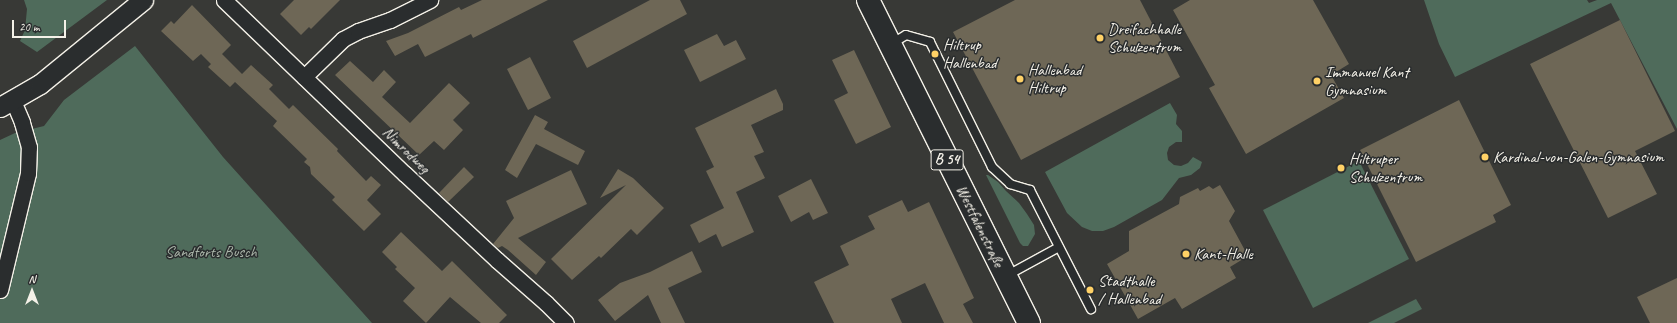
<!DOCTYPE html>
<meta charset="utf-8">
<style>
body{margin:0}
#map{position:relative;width:1677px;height:323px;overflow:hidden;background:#383936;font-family:Caveat,sans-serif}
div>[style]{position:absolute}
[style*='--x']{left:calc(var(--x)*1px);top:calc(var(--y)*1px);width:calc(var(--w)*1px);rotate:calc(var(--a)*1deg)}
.green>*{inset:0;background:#4f6b5b}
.building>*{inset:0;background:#6e6756}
.roads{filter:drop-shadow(1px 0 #f4f1e8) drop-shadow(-1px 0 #f4f1e8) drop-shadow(0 1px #f4f1e8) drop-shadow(0 -1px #f4f1e8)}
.service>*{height:8px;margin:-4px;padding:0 4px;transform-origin:4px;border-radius:4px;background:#2a2d2e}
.minor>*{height:15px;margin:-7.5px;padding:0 7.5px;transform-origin:7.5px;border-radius:7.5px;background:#2a2d2e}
.tertiary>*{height:19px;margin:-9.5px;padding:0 9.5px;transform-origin:9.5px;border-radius:9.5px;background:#2a2d2e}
.primary>*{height:22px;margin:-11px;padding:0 11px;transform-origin:11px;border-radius:11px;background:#2a2d2e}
.dots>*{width:11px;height:11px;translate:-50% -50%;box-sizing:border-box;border:2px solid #2a2d2e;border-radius:50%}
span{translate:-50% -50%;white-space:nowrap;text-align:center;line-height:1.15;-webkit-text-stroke:3px #2a2d2e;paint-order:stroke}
.shield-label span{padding:1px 3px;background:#2a2d2e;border:1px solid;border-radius:3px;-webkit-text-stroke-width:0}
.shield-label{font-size:15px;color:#f4f1e8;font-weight:700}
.poi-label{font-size:16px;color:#f4f1e8}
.left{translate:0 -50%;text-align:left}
.street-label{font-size:16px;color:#f4f1e8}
.park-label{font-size:16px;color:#aab5a9}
.north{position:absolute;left:12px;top:271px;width:40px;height:40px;-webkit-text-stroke:3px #2a2d2e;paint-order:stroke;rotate:0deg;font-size:11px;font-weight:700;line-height:16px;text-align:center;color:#f4f1e8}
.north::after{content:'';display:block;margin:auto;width:14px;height:18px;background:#f4f1e8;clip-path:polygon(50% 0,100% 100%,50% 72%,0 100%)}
.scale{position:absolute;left:12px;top:20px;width:54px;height:18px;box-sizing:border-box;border:2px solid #f4f1e8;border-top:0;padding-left:5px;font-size:12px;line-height:14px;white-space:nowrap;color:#f4f1e8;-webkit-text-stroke:3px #2a2d2e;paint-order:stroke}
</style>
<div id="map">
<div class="green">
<div style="clip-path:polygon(24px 0,107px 0,37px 52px,20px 41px,25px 30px,27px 9px)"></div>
<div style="clip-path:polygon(1424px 0,1587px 0,1589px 3px,1597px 0,1677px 0,1677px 129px,1611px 3px,1455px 77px,1439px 44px)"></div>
<div style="clip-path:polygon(135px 46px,223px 157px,372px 323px,0 323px,0 140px,15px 133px,44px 126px,64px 100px)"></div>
<div style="clip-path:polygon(1170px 103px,1177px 115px,1176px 124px,1182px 131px,1182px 142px,1176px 142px,1169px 147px,1167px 153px,1168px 160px,1174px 165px,1181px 166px,1188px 163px,1193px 157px,1202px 162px,1200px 168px,1191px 175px,1179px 178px,1162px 200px,1114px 227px,1103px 231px,1092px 231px,1082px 227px,1067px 213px,1045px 172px)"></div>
<div style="clip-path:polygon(1359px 161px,1409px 259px,1313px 308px,1263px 210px)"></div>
<div style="clip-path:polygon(986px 175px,988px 175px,998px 182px,1006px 191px,1019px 203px,1027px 214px,1034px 225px,1035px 234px,1028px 246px,1023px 246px,1020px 243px)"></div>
<div style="clip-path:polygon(1416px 299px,1422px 309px,1394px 323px,1368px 323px)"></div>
</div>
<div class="building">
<div style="clip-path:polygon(294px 0,340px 0,311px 29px,309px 27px,301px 35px,280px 14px)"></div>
<div style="clip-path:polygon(482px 0,548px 0,473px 38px,471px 34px,425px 57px,418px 44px,395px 56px,386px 41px,408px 33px,459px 7px,461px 10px)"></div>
<div style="clip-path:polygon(650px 0,680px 0,687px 14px,587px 68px,573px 41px)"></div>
<div style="clip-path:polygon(1015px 0,1140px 0,1180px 77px,1021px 160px,953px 32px)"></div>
<div style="clip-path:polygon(1190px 0,1313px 0,1349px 64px,1331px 75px,1344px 98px,1246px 154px,1209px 88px,1215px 85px,1173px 10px)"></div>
<div style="clip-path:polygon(192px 5px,231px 45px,222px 54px,242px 74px,251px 65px,273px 85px,269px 89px,289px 109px,293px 105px,338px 149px,337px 151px,366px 181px,371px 176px,381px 185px,367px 200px,381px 214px,364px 231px,332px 200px,335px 197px,311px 174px,310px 167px,304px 162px,307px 159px,273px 126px,277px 121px,235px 82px,230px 87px,208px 67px,211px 64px,201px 54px,193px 61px,161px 31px,171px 21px,174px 24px)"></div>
<div style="clip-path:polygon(1620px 20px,1675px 131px,1635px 151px,1657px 194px,1608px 218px,1530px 64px)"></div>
<div style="clip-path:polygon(717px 34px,724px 46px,736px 40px,746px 59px,700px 82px,684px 50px)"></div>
<div style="clip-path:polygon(854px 50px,891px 127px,856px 144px,834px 100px,848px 93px,832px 60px)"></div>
<div style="clip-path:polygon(530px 57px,551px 98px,528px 110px,507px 69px)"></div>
<div style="clip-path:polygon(350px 61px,373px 82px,384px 70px,396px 82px,382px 97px,410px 123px,449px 83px,470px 103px,453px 120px,463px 130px,444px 150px,434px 141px,419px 155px,335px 75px)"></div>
<div style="clip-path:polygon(776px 89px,783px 104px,783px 110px,751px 125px,764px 152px,754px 156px,765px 178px,736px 192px,754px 232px,722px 247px,716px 234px,699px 243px,690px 225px,724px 208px,706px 171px,714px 167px,695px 128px)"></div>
<div style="clip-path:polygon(1459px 100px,1511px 205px,1493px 215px,1496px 222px,1416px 262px,1360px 150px)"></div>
<div style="clip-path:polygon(535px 115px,548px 122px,544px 129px,585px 151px,578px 165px,536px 144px,517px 178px,505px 170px)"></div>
<div style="clip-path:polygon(464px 167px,474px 177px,448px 202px,439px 193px)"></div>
<div style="clip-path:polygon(618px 169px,633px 178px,664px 208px,637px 235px,631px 229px,601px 258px,599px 256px,572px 280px,551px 259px,626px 185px,600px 198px)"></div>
<div style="clip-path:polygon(571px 170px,587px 204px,518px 238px,546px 262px,536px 275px,508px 250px,502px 246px,498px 248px,493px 244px,514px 218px,506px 201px)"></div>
<div style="clip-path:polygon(811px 179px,828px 213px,813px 220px,809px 212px,791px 222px,778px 196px)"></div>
<div style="clip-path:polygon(1220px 185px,1235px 211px,1229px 221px,1248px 256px,1230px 267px,1236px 278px,1182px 309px,1175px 298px,1138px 319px,1107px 264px,1129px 251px,1129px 231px,1179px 204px,1180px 197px,1198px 188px,1200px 191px,1209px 186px,1213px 189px)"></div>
<div style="clip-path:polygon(902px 200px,908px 212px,929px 202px,974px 298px,963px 304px,973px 323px,944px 323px,925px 283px,891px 299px,902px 323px,834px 323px,814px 282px,849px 265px,840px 246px,875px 229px,868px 216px)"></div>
<div style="clip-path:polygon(401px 232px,442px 271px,452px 261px,507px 315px,499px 323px,481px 323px,450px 297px,426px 323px,403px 301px,415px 288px,395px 269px,397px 267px,382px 252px)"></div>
<div style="clip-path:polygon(692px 251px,702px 272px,668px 288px,685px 323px,661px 323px,648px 295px,615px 321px,598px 300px,620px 283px,650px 272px)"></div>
<div style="clip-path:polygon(1677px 278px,1677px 323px,1650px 323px,1637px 297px)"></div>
</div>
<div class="roads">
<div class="service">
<div style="--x:891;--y:44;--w:17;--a:-31"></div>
<div style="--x:906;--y:35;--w:25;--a:16"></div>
<div style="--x:930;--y:42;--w:140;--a:63.6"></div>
<div style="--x:992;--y:167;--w:25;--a:43"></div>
<div style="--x:1010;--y:184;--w:21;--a:17"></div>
<div style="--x:1030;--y:190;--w:134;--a:62.9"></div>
<div style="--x:1006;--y:276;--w:60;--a:-28.7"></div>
</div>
<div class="minor">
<div style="--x:224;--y:0;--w:251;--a:43.9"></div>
<div style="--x:405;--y:174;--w:126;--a:43.1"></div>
<div style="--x:497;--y:260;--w:65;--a:41.3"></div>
<div style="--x:546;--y:303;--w:28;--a:45"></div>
<div style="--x:304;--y:77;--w:54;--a:-44.3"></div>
<div style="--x:343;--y:39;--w:17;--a:-28"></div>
<div style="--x:358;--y:31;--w:34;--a:-19"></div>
<div style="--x:390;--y:20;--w:45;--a:-26.6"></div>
<div style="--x:0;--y:290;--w:120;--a:-76.5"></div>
<div style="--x:28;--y:173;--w:26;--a:-88"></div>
<div style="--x:29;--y:147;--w:26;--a:-106"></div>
<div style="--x:22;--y:122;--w:23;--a:-113"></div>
</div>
<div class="tertiary">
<div style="--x:0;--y:107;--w:46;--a:-29.9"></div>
<div style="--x:40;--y:84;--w:133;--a:-39.2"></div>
</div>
<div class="primary">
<div style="--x:868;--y:0;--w:361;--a:63.5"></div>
</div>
</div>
<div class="dots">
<div style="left:1100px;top:38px;background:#ffd166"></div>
<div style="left:935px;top:54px;background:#ffd166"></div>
<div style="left:1020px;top:79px;background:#ffd166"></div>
<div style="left:1317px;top:81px;background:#ffd166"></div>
<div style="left:1485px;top:157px;background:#ffd166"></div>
<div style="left:1341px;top:168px;background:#ffd166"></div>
<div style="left:1186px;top:254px;background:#ffd166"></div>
<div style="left:1090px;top:290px;background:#ffd166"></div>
</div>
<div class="shield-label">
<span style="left:947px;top:160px">B 54</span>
</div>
<div class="poi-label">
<span class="left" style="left:1108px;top:38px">Dreifachhalle<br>Schulzentrum</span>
<span class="left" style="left:943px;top:54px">Hiltrup<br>Hallenbad</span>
<span class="left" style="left:1028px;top:79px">Hallenbad<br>Hiltrup</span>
<span class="left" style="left:1325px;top:81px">Immanuel Kant<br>Gymnasium</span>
<span class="left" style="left:1493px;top:157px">Kardinal-von-Galen-Gymnasium</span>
<span class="left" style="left:1349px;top:168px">Hiltruper<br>Schulzentrum</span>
<span class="left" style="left:1194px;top:254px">Kant-Halle</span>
<span class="left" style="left:1098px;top:290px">Stadthalle<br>/ Hallenbad</span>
</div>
<div class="street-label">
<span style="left:406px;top:150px;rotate:44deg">Nimrodweg</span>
<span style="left:980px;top:226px;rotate:64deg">Westfalenstraße</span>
</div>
<div class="park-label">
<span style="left:211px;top:252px">Sandforts Busch</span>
</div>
<div class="north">N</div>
<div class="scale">20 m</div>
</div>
